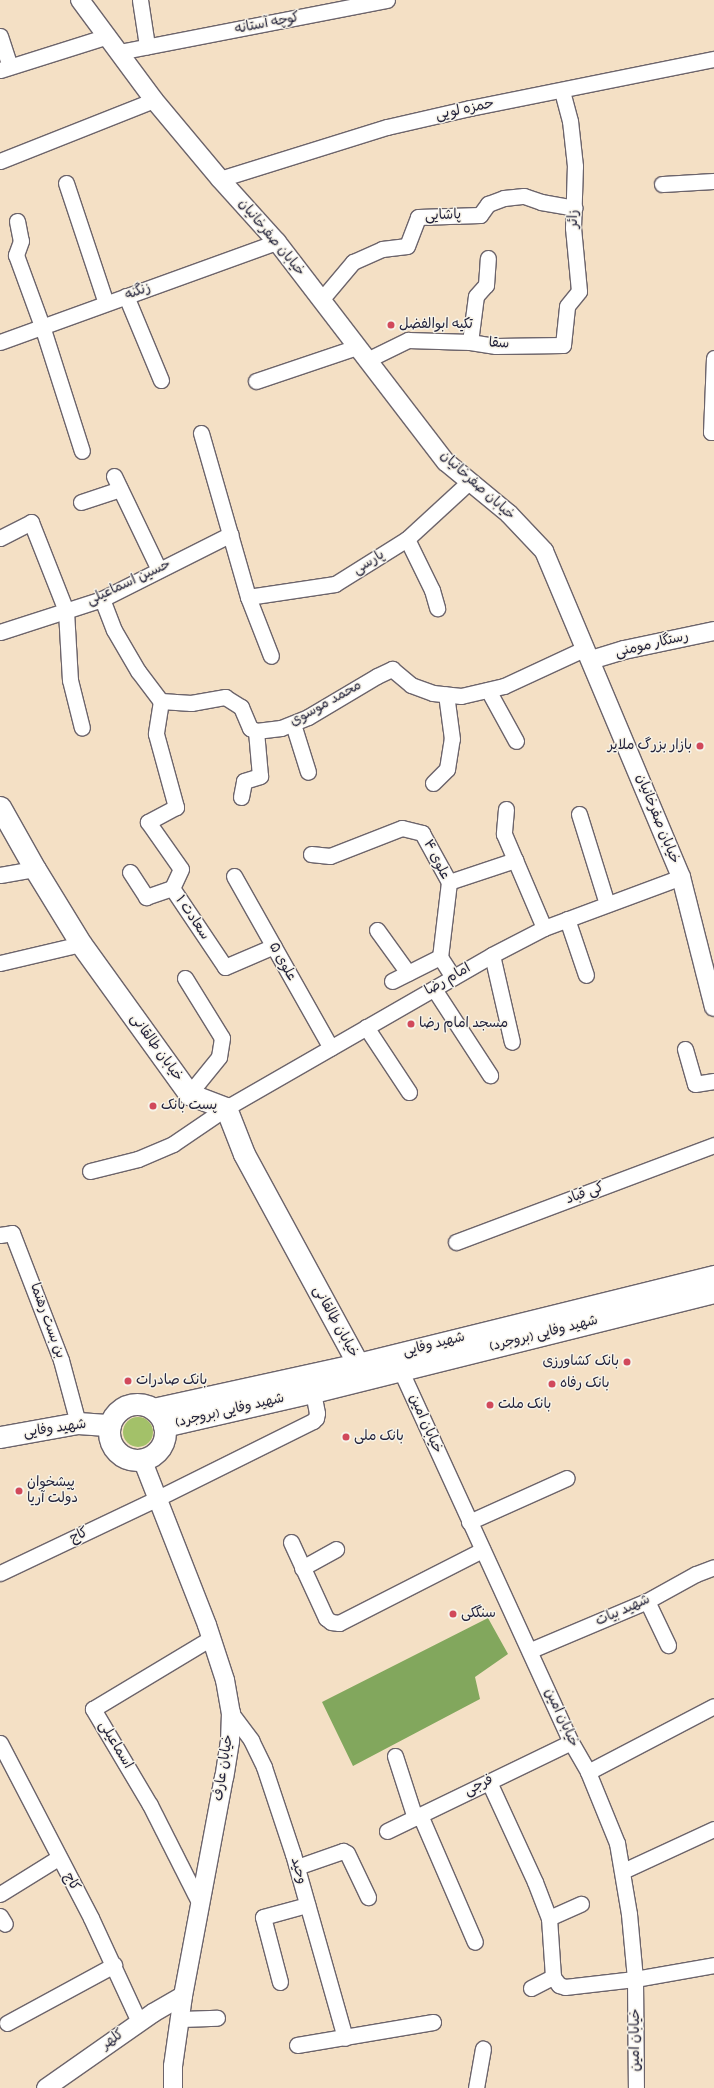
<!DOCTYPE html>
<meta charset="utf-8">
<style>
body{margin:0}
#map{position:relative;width:714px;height:2088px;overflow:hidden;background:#f4e0c5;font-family:Dekko,"Playpen Sans Arabic",sans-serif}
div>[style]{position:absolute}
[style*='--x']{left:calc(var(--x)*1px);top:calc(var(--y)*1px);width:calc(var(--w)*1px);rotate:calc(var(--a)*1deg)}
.green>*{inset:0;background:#a3c169}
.round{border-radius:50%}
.forest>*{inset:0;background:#82a75d}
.roads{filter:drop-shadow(1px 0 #6c646b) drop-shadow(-1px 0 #6c646b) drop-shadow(0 1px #6c646b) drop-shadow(0 -1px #6c646b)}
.minor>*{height:15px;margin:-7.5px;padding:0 7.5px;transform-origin:7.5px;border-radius:7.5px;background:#fff}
.tertiary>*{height:18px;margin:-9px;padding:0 9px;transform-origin:9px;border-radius:9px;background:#fff}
.secondary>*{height:21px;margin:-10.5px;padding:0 10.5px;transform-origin:10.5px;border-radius:10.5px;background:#fff}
.secondary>.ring{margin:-10.5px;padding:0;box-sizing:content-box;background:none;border:21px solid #fff;border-radius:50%}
.dots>*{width:11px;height:11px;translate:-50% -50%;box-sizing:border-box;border:2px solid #f7f3e8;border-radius:50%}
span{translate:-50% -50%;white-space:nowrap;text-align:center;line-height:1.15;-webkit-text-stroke:3px #f7f3e8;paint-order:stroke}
.street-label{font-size:14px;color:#22223b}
.poi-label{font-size:14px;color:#22223b}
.left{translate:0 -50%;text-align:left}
.right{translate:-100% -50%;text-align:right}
</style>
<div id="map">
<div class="green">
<div class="round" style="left:123px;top:1417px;width:30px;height:30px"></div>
</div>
<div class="forest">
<div style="clip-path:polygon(488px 1618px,508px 1654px,475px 1677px,480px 1699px,353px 1766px,322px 1702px)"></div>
</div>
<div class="roads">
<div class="minor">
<div style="--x:140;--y:0;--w:47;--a:81.3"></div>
<div style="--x:0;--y:36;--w:32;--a:72"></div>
<div style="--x:119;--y:52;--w:273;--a:-11"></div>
<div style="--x:0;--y:70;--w:113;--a:-17.5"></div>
<div style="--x:0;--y:161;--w:166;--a:-21.6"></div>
<div style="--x:220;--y:179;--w:175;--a:-17.3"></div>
<div style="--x:387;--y:127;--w:85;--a:-12.9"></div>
<div style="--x:470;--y:108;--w:249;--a:-11.4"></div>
<div style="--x:66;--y:183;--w:126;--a:71.6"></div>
<div style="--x:662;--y:184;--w:52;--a:-3.3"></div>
<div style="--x:17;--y:221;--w:20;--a:79"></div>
<div style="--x:21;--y:241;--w:15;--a:110"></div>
<div style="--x:16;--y:255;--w:76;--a:69.9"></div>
<div style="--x:42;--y:326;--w:131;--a:72.3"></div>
<div style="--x:126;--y:296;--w:91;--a:67.4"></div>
<div style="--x:321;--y:300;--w:50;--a:-49.9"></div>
<div style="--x:353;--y:262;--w:32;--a:-24"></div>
<div style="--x:382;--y:249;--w:25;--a:-7"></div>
<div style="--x:407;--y:246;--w:31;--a:-69"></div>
<div style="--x:418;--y:217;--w:62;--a:-1.8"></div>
<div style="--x:480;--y:215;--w:14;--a:-54"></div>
<div style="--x:488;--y:204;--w:17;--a:-21"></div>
<div style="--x:504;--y:198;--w:20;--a:-6"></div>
<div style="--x:524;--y:196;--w:18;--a:19"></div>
<div style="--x:541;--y:202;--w:34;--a:10"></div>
<div style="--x:0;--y:342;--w:294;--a:-19.9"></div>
<div style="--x:470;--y:342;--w:46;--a:-82.6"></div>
<div style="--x:476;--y:296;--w:15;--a:-48"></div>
<div style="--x:486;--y:285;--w:27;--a:-86"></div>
<div style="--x:714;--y:358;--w:74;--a:92.3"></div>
<div style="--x:711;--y:432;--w:3;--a:0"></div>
<div style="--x:367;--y:360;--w:46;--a:-26"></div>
<div style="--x:408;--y:340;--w:62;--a:1.8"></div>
<div style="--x:470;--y:342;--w:26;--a:9"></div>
<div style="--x:496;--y:346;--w:67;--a:-0.9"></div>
<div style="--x:563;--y:345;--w:39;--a:-84"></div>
<div style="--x:567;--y:306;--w:19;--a:-51"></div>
<div style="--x:579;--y:291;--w:63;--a:-95.4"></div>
<div style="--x:573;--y:228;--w:62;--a:-88.2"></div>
<div style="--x:575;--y:166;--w:45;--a:-96.3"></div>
<div style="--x:570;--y:121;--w:31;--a:-105"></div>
<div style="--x:256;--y:381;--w:107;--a:-18.6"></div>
<div style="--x:201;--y:433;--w:171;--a:74"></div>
<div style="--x:248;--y:597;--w:63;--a:68.7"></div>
<div style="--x:114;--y:476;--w:104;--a:64.4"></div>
<div style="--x:81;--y:502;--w:41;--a:-18.4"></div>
<div style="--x:0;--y:538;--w:35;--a:-27"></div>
<div style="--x:31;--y:522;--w:96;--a:68.5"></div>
<div style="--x:66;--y:611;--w:69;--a:86.7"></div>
<div style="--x:70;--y:680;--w:49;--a:76"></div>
<div style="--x:407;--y:539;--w:57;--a:63.9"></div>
<div style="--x:432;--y:590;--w:19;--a:74"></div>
<div style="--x:248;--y:597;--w:88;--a:-8.5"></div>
<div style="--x:335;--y:584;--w:85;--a:-32"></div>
<div style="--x:407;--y:539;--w:84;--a:-42.6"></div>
<div style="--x:102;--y:599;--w:33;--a:69"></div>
<div style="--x:114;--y:630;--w:48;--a:59.7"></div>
<div style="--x:138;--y:671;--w:38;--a:53"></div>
<div style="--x:161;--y:701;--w:30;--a:4"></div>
<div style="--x:191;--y:703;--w:35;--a:-10"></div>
<div style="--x:225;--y:697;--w:19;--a:32"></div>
<div style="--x:241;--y:707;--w:23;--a:67"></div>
<div style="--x:250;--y:728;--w:7;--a:27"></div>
<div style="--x:256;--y:731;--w:25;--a:-7"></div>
<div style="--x:281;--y:728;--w:29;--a:-22"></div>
<div style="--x:308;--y:717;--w:80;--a:-30.7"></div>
<div style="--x:377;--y:676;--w:17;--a:-25"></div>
<div style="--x:392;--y:669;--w:25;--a:40"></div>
<div style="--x:411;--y:685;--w:23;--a:20"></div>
<div style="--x:433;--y:693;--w:28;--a:6"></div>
<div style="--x:461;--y:696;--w:44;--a:-13.1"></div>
<div style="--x:504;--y:686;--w:90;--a:-24.9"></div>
<div style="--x:0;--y:632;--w:107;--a:-17.9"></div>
<div style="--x:102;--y:599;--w:144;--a:-26.7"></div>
<div style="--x:488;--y:690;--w:58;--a:61.2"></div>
<div style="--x:161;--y:701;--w:33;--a:99"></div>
<div style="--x:156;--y:734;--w:76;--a:74.7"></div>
<div style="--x:176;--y:807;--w:32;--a:152"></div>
<div style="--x:148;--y:822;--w:57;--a:54.9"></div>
<div style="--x:181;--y:869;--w:21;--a:115"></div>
<div style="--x:172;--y:888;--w:95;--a:56.1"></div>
<div style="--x:225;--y:967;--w:53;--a:-23.2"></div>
<div style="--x:293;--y:724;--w:50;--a:72.6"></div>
<div style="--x:433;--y:783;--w:20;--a:-45"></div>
<div style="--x:447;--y:769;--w:30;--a:-81"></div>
<div style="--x:452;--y:739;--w:45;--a:-97.6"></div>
<div style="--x:241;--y:797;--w:16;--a:-79"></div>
<div style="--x:244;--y:781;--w:17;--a:-17"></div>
<div style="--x:260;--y:776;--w:45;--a:-95.1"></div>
<div style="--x:506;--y:809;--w:25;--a:95"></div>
<div style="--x:504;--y:834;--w:102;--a:66.9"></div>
<div style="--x:579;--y:814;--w:94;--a:72.7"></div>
<div style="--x:311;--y:854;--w:19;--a:6"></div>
<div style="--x:330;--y:856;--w:77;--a:-21.3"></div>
<div style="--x:402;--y:828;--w:21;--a:14"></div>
<div style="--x:422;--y:833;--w:56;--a:61.1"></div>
<div style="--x:449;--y:882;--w:76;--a:96.8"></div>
<div style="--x:440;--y:957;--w:24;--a:57"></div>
<div style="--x:130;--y:872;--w:30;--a:57"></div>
<div style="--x:146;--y:897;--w:28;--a:-19"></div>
<div style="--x:0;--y:875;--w:36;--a:-10"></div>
<div style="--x:234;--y:876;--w:197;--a:60.6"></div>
<div style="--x:449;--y:882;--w:70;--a:-18.4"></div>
<div style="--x:567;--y:919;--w:59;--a:71.3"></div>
<div style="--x:377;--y:930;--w:53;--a:54.2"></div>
<div style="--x:492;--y:955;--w:89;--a:77.1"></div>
<div style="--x:0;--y:963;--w:83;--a:-13.2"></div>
<div style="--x:185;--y:978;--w:70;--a:58.3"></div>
<div style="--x:222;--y:1038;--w:19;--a:99"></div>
<div style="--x:219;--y:1057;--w:48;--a:129"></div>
<div style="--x:392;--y:981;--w:54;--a:-26.6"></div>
<div style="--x:434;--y:989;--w:103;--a:56.9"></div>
<div style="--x:366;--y:1027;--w:78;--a:56.5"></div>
<div style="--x:685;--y:1049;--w:36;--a:74"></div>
<div style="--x:695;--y:1084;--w:19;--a:-9"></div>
<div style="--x:90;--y:1171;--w:49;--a:-14"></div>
<div style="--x:138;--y:1159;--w:38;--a:-23"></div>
<div style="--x:173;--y:1144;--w:64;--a:-34.2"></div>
<div style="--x:226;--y:1108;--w:307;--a:-29.9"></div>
<div style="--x:492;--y:955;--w:59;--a:-27.4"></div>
<div style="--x:544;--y:928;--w:146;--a:-20.4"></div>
<div style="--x:0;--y:1235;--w:12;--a:-9"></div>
<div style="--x:12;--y:1233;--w:136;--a:68.9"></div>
<div style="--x:61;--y:1360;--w:65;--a:74.9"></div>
<div style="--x:456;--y:1242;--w:276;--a:-20.6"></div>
<div style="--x:400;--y:1369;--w:410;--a:65.4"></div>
<div style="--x:571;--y:1742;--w:34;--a:60"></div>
<div style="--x:588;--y:1772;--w:77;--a:67.8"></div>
<div style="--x:617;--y:1843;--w:72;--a:80.4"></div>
<div style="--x:629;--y:1914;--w:65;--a:84.7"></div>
<div style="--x:635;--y:1979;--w:109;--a:89.5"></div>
<div style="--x:469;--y:1522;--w:107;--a:-24.2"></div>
<div style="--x:291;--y:1542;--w:84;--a:65.3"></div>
<div style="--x:326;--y:1618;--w:6;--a:39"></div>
<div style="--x:331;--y:1622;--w:8;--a:7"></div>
<div style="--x:339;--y:1623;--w:161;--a:-27"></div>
<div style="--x:302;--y:1568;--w:39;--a:-29"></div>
<div style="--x:0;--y:1573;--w:175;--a:-25.4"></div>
<div style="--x:158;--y:1498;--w:173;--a:-26.4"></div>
<div style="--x:313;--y:1421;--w:4;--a:-45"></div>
<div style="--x:316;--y:1418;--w:5;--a:-79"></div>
<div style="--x:317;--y:1413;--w:21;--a:-101"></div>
<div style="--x:647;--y:1601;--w:49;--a:64.5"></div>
<div style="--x:531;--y:1650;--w:126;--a:-22.9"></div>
<div style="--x:647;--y:1601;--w:56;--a:-28.9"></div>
<div style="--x:696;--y:1574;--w:19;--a:-21"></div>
<div style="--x:231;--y:1713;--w:34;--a:53"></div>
<div style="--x:251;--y:1740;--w:30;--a:64"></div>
<div style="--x:264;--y:1767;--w:92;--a:71.6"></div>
<div style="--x:293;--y:1854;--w:191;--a:74.2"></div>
<div style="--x:0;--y:1743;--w:197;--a:62.5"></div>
<div style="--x:91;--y:1918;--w:115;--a:65.2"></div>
<div style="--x:395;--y:1756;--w:65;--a:72.1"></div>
<div style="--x:588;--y:1772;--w:142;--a:-27.6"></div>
<div style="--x:489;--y:1782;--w:110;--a:65.3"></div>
<div style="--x:535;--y:1882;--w:39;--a:69"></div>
<div style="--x:549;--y:1918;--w:59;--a:86.1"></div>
<div style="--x:553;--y:1977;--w:10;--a:53"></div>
<div style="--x:559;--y:1985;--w:6;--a:18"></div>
<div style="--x:565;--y:1987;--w:70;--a:-6.5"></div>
<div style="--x:635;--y:1979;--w:80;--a:-10"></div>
<div style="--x:420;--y:1815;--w:138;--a:66.6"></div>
<div style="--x:387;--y:1831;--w:204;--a:-25.8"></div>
<div style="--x:297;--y:1867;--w:49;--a:-19.2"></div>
<div style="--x:343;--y:1851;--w:4;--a:27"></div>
<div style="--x:347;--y:1853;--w:49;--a:64.5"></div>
<div style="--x:623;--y:1871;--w:100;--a:-24.8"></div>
<div style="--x:0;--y:1894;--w:68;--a:-31.8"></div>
<div style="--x:200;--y:1904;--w:111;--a:-116.8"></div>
<div style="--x:150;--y:1805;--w:112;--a:-120.7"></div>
<div style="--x:93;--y:1709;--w:138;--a:-31"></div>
<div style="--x:0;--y:1916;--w:9;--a:58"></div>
<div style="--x:549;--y:1918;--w:35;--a:-24"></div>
<div style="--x:280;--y:1982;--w:67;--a:-104.7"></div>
<div style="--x:263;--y:1917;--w:46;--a:-15.3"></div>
<div style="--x:531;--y:1988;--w:25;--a:-27"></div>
<div style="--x:181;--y:2019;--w:36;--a:-2"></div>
<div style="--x:7;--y:2023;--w:122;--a:-28.5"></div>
<div style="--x:297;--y:2045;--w:138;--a:-9.6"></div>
<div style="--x:476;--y:2088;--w:40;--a:-80"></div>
</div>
<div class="tertiary">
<div style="--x:80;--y:0;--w:124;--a:53.5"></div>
<div style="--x:154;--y:100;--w:103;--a:50.1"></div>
<div style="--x:220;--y:179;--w:85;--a:47.9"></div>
<div style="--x:277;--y:242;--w:277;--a:52.5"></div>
<div style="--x:446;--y:462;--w:82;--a:39.5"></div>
<div style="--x:509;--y:514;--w:51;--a:46.6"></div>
<div style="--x:544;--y:551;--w:354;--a:67.2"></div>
<div style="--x:681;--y:877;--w:134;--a:75.8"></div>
<div style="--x:591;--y:660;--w:34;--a:-17"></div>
<div style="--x:624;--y:650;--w:92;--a:-11.9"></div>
<div style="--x:142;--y:1459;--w:178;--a:68.6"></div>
<div style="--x:207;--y:1625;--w:58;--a:71.9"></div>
<div style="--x:225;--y:1680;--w:34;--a:80"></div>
<div style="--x:231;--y:1713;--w:28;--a:92"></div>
<div style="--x:230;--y:1741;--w:36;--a:99"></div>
<div style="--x:224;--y:1777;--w:223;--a:100.6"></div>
<div style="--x:183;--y:1996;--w:71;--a:98.1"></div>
<div style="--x:173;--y:2066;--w:22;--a:90"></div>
<div style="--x:46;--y:2088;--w:131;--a:-35"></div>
<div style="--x:153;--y:2013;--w:34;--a:-30"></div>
</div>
<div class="secondary">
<div style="--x:0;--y:807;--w:71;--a:60.6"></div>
<div style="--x:35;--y:869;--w:88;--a:58.5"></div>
<div style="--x:81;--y:944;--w:185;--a:54.2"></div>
<div style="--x:189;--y:1094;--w:40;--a:21"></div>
<div style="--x:226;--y:1108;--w:49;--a:68.6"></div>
<div style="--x:244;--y:1154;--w:239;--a:61.5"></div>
<div class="ring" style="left:109px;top:1404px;width:35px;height:35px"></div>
<div style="--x:153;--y:1409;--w:210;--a:-12.4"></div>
<div style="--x:358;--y:1364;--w:367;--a:-13.9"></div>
<div style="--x:164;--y:1426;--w:153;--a:-12.9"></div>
<div style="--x:313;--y:1392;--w:413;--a:-14"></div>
<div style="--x:0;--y:1437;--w:79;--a:-10.2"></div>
<div style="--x:78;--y:1423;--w:32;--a:4"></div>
</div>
</div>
<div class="dots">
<div style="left:391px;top:325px;background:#d1495b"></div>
<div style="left:700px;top:746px;background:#d1495b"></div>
<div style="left:411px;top:1024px;background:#d1495b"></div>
<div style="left:153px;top:1106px;background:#d1495b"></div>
<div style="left:627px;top:1362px;background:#d1495b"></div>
<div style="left:128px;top:1381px;background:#d1495b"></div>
<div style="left:552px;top:1384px;background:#d1495b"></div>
<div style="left:490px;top:1405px;background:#d1495b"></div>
<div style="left:346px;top:1437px;background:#d1495b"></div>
<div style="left:19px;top:1491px;background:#d1495b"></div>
<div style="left:453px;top:1614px;background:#d1495b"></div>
</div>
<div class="street-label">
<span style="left:267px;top:24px;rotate:-11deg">کوچه آستانه</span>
<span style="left:465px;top:110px;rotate:-12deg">حمزه لویی</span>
<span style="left:443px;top:216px;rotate:-2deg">پاشایی</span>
<span style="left:574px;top:219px;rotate:-90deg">زائر</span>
<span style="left:271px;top:238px;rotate:50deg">خیابان صفرخانیان</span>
<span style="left:138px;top:292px;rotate:-20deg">زنگنه</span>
<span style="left:499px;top:344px;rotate:3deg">سقا</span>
<span style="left:477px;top:486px;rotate:42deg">خیابان صفرخانیان</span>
<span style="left:369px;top:563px;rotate:-32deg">پارسی</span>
<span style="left:129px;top:583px;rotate:-25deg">حسین اسماعیلی</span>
<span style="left:652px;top:645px;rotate:-13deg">رستگار مومنی</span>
<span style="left:326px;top:704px;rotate:-29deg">محمد موسوی</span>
<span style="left:657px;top:819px;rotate:68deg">خیابان صفرخانیان</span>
<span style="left:436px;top:860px;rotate:63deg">علوی ۴</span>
<span style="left:192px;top:918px;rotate:56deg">سعادت ۱</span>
<span style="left:282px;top:962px;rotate:61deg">علوی ۵</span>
<span style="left:448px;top:980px;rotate:-30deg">امام رضا</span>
<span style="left:156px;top:1048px;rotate:54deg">خیابان طالقانی</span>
<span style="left:585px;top:1194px;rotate:-20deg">کی قباد</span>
<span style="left:47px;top:1321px;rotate:70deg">بن بست رهنما</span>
<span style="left:335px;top:1322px;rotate:61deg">خیابان طالقانی</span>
<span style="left:544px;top:1334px;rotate:-14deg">شهید وفایی (بروجرد)</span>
<span style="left:434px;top:1345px;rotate:-14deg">شهید وفایی</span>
<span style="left:230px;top:1411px;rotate:-13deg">شهید وفایی (بروجرد)</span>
<span style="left:425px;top:1424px;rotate:66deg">خیابان امین</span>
<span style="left:55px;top:1429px;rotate:-8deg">شهید وفایی</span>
<span style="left:79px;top:1536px;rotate:-25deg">کاج</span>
<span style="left:623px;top:1611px;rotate:-24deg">شهید بیات</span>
<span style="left:561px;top:1718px;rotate:65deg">خیابان امین</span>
<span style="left:115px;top:1745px;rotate:59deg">اسماعیلی</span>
<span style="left:224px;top:1768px;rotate:-81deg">خیابان عارف</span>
<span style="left:479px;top:1786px;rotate:-26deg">فرجی</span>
<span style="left:298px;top:1871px;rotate:74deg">وحید</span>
<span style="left:71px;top:1882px;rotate:61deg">کاج</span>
<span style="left:113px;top:2040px;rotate:-35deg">کلهر</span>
<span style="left:636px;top:2040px;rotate:-90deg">خیابان امین</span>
</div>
<div class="poi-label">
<span class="left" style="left:399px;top:325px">تکیه ابوالفضل</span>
<span class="right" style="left:692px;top:746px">بازار بزرگ ملایر</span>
<span class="left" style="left:419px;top:1024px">مسجد امام رضا</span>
<span class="left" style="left:161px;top:1106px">پست بانک</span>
<span class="right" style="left:619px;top:1362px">بانک کشاورزی</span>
<span class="left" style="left:136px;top:1381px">بانک صادرات</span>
<span class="left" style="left:560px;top:1384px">بانک رفاه</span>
<span class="left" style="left:498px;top:1405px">بانک ملت</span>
<span class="left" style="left:354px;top:1437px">بانک ملی</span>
<span class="left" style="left:27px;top:1491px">پیشخوان<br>دولت آریا</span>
<span class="left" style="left:461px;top:1614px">سنگکی</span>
</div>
</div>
